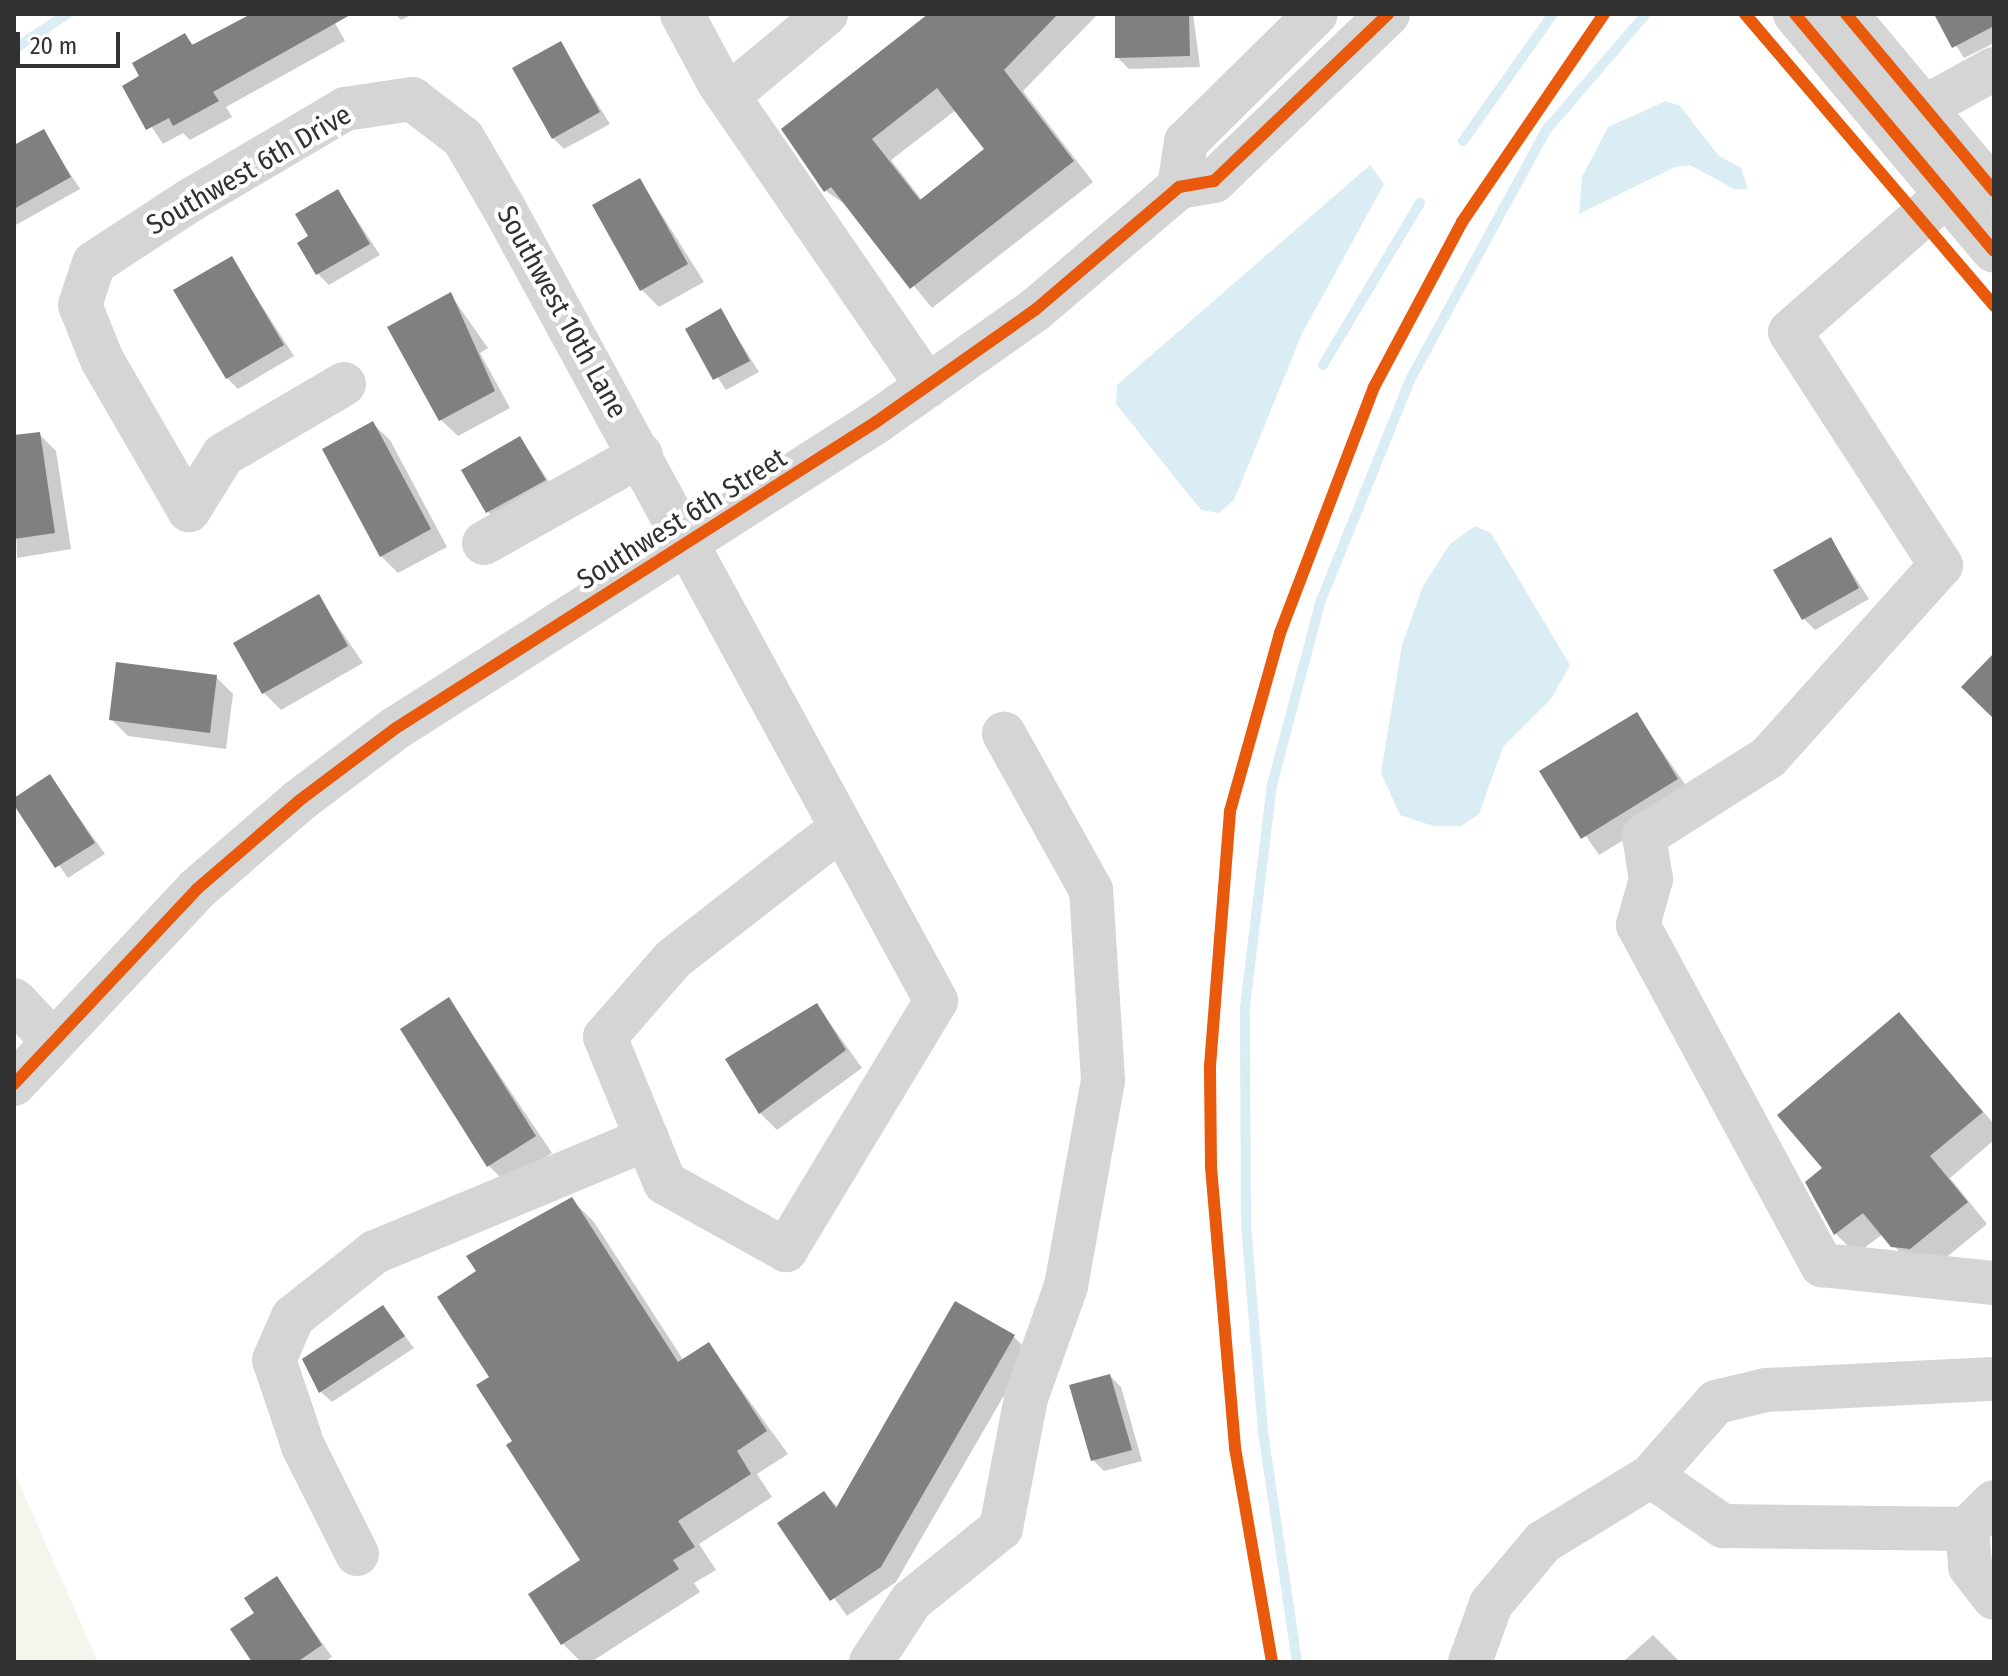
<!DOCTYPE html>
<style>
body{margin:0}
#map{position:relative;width:2008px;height:1676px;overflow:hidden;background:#fff;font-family:"Fira Sans Condensed",sans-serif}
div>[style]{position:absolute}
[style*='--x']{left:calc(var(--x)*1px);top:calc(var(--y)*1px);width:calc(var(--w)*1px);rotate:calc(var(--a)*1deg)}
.green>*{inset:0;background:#f3f6ed}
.water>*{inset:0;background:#daedf4}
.shadow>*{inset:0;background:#0003}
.stream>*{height:10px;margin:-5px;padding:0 5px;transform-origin:5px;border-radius:5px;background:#daedf4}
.building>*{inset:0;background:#808080}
.minor>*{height:44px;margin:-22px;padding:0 22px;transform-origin:22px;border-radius:22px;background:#d5d5d5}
.cycleway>*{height:12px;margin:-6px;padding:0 6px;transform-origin:6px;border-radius:6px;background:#e8590c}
span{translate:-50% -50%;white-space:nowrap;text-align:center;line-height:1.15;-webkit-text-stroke:8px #fff;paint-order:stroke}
.street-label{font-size:28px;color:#313131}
.frame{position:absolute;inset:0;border:16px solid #313131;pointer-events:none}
.scale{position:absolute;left:16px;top:32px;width:104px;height:36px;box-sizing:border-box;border:4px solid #313131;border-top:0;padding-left:10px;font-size:24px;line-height:28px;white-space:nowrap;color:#313131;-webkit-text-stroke:6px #fff;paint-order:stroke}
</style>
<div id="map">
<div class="green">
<div style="clip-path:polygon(14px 1472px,98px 1662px,14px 1662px)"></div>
</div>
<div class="water">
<div style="clip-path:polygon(1666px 101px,1680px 106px,1719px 156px,1741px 168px,1748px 189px,1734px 189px,1690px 165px,1675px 167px,1579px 214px,1582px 177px,1608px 127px)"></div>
<div style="clip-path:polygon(1370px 165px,1384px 184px,1302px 334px,1234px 500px,1219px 513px,1201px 510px,1116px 404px,1117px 385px)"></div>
<div style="clip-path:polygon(1475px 526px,1491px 533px,1570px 665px,1551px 699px,1503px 747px,1479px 814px,1461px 826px,1433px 826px,1400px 815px,1381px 773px,1402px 645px,1423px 586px,1450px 544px)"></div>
</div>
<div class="shadow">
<div style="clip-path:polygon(255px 14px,330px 14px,345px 41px,226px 107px,232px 117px,190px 140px,183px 133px,163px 144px,125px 87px,185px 36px,195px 46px)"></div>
<div style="clip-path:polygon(395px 14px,413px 14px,401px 20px)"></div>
<div style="clip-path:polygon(evenodd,932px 14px,1098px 14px,1023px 91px,1093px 182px,932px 308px,850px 208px,826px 191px,784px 130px,932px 14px,956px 110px,987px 150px,922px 200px,891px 160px,956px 110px)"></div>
<div style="clip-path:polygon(1117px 14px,1193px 14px,1200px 67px,1129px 69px,1117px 57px)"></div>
<div style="clip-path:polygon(1936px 14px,1994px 14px,1994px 43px,1964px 58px)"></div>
<div style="clip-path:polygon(560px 44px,610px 124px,564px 149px,553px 138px)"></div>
<div style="clip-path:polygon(43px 132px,80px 189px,14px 226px,14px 148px)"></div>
<div style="clip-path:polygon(640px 180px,704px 282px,659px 307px,642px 290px)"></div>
<div style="clip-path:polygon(338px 191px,380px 255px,329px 285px,318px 274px,311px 237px)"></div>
<div style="clip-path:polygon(231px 258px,294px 356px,238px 389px,227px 378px)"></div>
<div style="clip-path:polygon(450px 294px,488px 348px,480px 353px,510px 408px,458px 436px,441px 420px)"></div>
<div style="clip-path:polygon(721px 311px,759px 372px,726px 390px,687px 330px)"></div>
<div style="clip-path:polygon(373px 424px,390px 440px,447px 547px,398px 573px,381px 556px)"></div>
<div style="clip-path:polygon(39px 434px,56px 451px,71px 549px,17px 558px,14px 437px)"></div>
<div style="clip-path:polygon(520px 438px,555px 491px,499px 523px,488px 512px)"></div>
<div style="clip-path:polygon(1831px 540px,1869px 599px,1815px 630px,1804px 619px)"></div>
<div style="clip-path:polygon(318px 597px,363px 663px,281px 710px,264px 693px)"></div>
<div style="clip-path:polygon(216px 677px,233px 694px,226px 749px,128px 736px,111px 719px)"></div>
<div style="clip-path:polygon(1636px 714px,1694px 797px,1599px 855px,1542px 772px)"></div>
<div style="clip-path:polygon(50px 777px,105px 854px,68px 878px,14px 802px)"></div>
<div style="clip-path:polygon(449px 1000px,552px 1153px,506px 1183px,489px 1166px)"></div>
<div style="clip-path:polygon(817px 1005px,862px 1068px,777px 1130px,760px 1113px)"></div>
<div style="clip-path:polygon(1899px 1015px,1994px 1124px,1994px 1140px,1950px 1178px,1987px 1224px,1932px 1269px,1914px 1267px,1883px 1234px,1856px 1254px,1836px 1234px,1824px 1168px)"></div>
<div style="clip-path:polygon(572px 1200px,594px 1222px,684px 1361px,709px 1345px,788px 1454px,757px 1474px,772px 1497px,699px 1544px,716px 1570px,694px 1583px,700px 1592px,591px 1662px,581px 1662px,563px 1644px,583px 1561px,515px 1441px,491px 1378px,479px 1272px)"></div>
<div style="clip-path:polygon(383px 1307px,414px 1348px,332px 1402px,321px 1392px)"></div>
<div style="clip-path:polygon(1014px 1337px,1029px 1352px,896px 1582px,847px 1616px,780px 1523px,824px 1493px,838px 1507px)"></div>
<div style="clip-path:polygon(1110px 1376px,1121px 1387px,1142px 1461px,1104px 1471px,1093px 1460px)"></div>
<div style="clip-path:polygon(277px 1579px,332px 1657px,324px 1662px,254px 1662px)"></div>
<div style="clip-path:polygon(1653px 1635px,1680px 1662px,1623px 1662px)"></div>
</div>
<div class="stream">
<div style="--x:14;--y:49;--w:64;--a:-33.4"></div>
<div style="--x:1463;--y:141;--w:156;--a:-54.7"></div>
<div style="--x:1323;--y:365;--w:189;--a:-59.1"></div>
<div style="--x:1297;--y:1662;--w:232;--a:-98.4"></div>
<div style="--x:1263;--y:1432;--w:207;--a:-94.7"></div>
<div style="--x:1246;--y:1226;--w:219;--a:-90.3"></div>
<div style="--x:1245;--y:1007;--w:224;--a:-83.1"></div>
<div style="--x:1272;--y:785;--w:188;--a:-75.2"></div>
<div style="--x:1320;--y:603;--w:243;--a:-68"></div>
<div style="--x:1411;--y:378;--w:284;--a:-61.4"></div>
<div style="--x:1547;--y:129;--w:152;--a:-49.3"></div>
</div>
<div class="building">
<div style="clip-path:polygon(251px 14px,352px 14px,213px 92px,219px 101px,173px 126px,169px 118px,146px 130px,122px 86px,139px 76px,132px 63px,185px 33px,192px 45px)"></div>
<div style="clip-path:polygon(evenodd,928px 14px,1058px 14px,1004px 70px,1074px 161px,910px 289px,831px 187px,824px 192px,781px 129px,928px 14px,937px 88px,984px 149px,920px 200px,872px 139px,937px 88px)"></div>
<div style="clip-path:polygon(1115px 14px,1189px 14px,1190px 56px,1115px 58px)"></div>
<div style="clip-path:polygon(1934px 14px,1994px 14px,1994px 26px,1952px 48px)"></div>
<div style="clip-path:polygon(561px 41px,600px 112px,552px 139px,512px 68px)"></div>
<div style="clip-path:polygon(44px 129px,71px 177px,14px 209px,14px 145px)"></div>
<div style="clip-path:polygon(640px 178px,688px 264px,640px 291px,592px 205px)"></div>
<div style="clip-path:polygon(338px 189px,370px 244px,316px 275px,297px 243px,308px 236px,295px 214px)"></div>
<div style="clip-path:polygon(232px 256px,284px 345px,226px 379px,173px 290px)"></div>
<div style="clip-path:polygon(451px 292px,495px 391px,439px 421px,387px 327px)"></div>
<div style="clip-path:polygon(721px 308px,750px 361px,713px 380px,685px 329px)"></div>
<div style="clip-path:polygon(373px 421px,431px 529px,380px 557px,322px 449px)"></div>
<div style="clip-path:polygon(40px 432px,55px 533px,14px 539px,14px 435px)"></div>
<div style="clip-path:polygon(520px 436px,546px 480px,486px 513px,461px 470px)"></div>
<div style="clip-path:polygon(1831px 537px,1859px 588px,1802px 620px,1773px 570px)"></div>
<div style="clip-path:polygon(319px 594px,348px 646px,262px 694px,233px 643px)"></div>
<div style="clip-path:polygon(1994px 653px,1994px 719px,1961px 687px)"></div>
<div style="clip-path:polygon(116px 662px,217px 675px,210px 733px,109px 720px)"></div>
<div style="clip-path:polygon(1637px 712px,1678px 779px,1581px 839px,1539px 771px)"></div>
<div style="clip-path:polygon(50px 774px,95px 843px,55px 868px,14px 805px,14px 798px)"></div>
<div style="clip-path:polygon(449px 997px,536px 1136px,487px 1167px,400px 1029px)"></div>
<div style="clip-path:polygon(817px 1003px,846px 1050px,759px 1114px,725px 1059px)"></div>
<div style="clip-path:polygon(1899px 1012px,1983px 1112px,1930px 1156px,1968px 1202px,1910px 1249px,1891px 1247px,1863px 1213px,1834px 1235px,1805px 1182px,1822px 1168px,1777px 1115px)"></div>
<div style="clip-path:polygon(572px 1197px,678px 1362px,709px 1342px,767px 1431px,737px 1451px,751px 1474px,678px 1521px,695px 1547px,673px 1560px,679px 1569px,561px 1645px,528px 1594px,580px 1560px,506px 1445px,512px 1441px,476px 1385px,489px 1377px,437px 1297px,476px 1271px,466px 1256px)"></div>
<div style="clip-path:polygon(955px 1301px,1015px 1335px,881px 1567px,830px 1601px,777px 1523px,824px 1491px,836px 1508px)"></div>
<div style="clip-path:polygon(383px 1305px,405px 1336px,319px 1393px,302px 1359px)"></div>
<div style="clip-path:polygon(1110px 1374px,1132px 1450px,1091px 1461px,1069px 1385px)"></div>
<div style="clip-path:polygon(277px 1576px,322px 1645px,297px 1662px,252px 1662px,230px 1629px,254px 1613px,244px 1598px)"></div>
</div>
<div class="minor">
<div style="--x:682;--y:14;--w:78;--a:61.8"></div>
<div style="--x:719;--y:83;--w:368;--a:55.5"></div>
<div style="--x:1795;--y:14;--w:309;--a:50"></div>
<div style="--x:1846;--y:14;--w:231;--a:50.1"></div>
<div style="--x:728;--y:96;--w:128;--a:-39.9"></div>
<div style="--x:1898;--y:122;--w:110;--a:-28.9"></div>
<div style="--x:1976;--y:169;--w:247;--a:138.8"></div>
<div style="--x:1790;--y:332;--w:278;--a:57.1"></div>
<div style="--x:1941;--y:565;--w:258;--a:131.9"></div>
<div style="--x:1769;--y:757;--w:148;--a:147.7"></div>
<div style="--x:1644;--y:836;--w:44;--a:80.8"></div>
<div style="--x:1651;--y:879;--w:48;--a:105.8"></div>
<div style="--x:1638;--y:925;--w:387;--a:61.6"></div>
<div style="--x:1822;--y:1265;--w:173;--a:6"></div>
<div style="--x:1179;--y:187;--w:46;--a:-81.2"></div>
<div style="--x:1186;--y:142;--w:182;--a:-44.6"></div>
<div style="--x:344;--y:384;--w:140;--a:149.6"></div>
<div style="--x:223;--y:455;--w:65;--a:121.7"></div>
<div style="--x:189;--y:510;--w:173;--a:-120.1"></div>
<div style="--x:102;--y:360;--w:59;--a:-111.8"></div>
<div style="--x:80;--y:305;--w:44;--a:-71.6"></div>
<div style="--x:94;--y:263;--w:113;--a:-33.1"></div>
<div style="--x:189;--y:201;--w:181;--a:-30.5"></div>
<div style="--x:345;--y:109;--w:68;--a:-8.5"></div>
<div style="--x:412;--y:99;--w:64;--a:37.4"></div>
<div style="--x:463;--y:138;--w:83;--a:59.7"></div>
<div style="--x:505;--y:210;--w:901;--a:61.41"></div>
<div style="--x:936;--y:1001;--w:291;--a:121.1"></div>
<div style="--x:786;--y:1250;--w:138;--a:-151"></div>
<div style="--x:665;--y:1183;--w:158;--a:-112.3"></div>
<div style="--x:605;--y:1037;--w:103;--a:-48.9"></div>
<div style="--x:673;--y:959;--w:212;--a:-37.9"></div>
<div style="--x:484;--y:543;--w:180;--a:-29.3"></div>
<div style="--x:14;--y:1000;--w:57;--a:46.4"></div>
<div style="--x:14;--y:1084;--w:267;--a:-46.8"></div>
<div style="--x:197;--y:889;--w:136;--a:-40.8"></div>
<div style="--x:300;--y:800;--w:120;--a:-36.9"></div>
<div style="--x:396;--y:728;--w:569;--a:-32.52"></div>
<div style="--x:876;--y:422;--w:194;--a:-35.2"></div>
<div style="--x:1035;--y:310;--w:189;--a:-40.5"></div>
<div style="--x:1179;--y:187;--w:36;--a:-10"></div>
<div style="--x:1214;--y:181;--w:241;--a:-43.8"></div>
<div style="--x:1651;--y:1476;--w:98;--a:-48.7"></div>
<div style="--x:1716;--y:1402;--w:51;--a:-13.5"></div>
<div style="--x:1766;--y:1390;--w:228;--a:-2.8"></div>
<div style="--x:1994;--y:1502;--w:38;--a:135"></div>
<div style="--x:1967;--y:1529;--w:38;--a:85"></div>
<div style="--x:1970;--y:1567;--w:39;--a:52"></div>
<div style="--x:357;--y:1554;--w:121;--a:-116.6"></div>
<div style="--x:303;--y:1446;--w:91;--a:-108.6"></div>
<div style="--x:274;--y:1360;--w:47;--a:-66.2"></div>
<div style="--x:293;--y:1317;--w:105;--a:-38.4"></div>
<div style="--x:375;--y:1252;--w:295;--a:-22.6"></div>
<div style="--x:871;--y:1662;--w:73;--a:-56.7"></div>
<div style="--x:911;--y:1601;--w:116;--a:-39"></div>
<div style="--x:1001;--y:1528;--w:132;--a:-79.1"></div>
<div style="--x:1026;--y:1398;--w:119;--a:-70.3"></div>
<div style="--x:1066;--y:1286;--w:209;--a:-79.8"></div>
<div style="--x:1103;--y:1080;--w:190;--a:-93.6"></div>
<div style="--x:1091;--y:890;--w:179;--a:-119.1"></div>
<div style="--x:1470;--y:1662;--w:62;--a:-70.1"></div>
<div style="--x:1491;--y:1604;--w:81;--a:-50"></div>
<div style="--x:1543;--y:1542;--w:127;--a:-31.4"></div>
<div style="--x:1651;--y:1476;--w:88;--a:34.8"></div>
<div style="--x:1723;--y:1526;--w:244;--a:0.7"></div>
</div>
<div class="cycleway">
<div style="--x:1745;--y:14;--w:384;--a:49.5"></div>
<div style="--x:1795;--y:14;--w:309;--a:50"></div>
<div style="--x:1846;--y:14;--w:231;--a:50.1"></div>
<div style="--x:14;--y:1084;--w:267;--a:-46.8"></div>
<div style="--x:197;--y:889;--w:136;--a:-40.8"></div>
<div style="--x:300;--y:800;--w:120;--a:-36.9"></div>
<div style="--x:396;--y:728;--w:569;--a:-32.52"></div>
<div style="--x:876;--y:422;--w:194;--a:-35.2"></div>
<div style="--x:1035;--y:310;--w:189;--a:-40.5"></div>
<div style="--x:1179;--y:187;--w:36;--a:-10"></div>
<div style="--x:1214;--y:181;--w:241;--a:-43.8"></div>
<div style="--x:1272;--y:1662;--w:218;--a:-99.8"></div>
<div style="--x:1235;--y:1447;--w:282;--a:-94.9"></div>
<div style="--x:1211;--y:1166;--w:100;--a:-90.6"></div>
<div style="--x:1210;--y:1066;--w:256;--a:-85.5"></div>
<div style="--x:1230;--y:811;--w:185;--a:-74.3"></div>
<div style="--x:1280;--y:633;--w:263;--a:-69.1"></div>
<div style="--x:1374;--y:387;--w:187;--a:-61.9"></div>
<div style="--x:1462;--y:222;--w:252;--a:-55.7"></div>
</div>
<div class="street-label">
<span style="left:249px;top:170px;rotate:-30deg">Southwest 6th Drive</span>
<span style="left:562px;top:312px;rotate:61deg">Southwest 10th Lane</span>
<span style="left:682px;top:519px;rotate:-32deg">Southwest 6th Street</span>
</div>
<div class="frame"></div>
<div class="scale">20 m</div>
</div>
